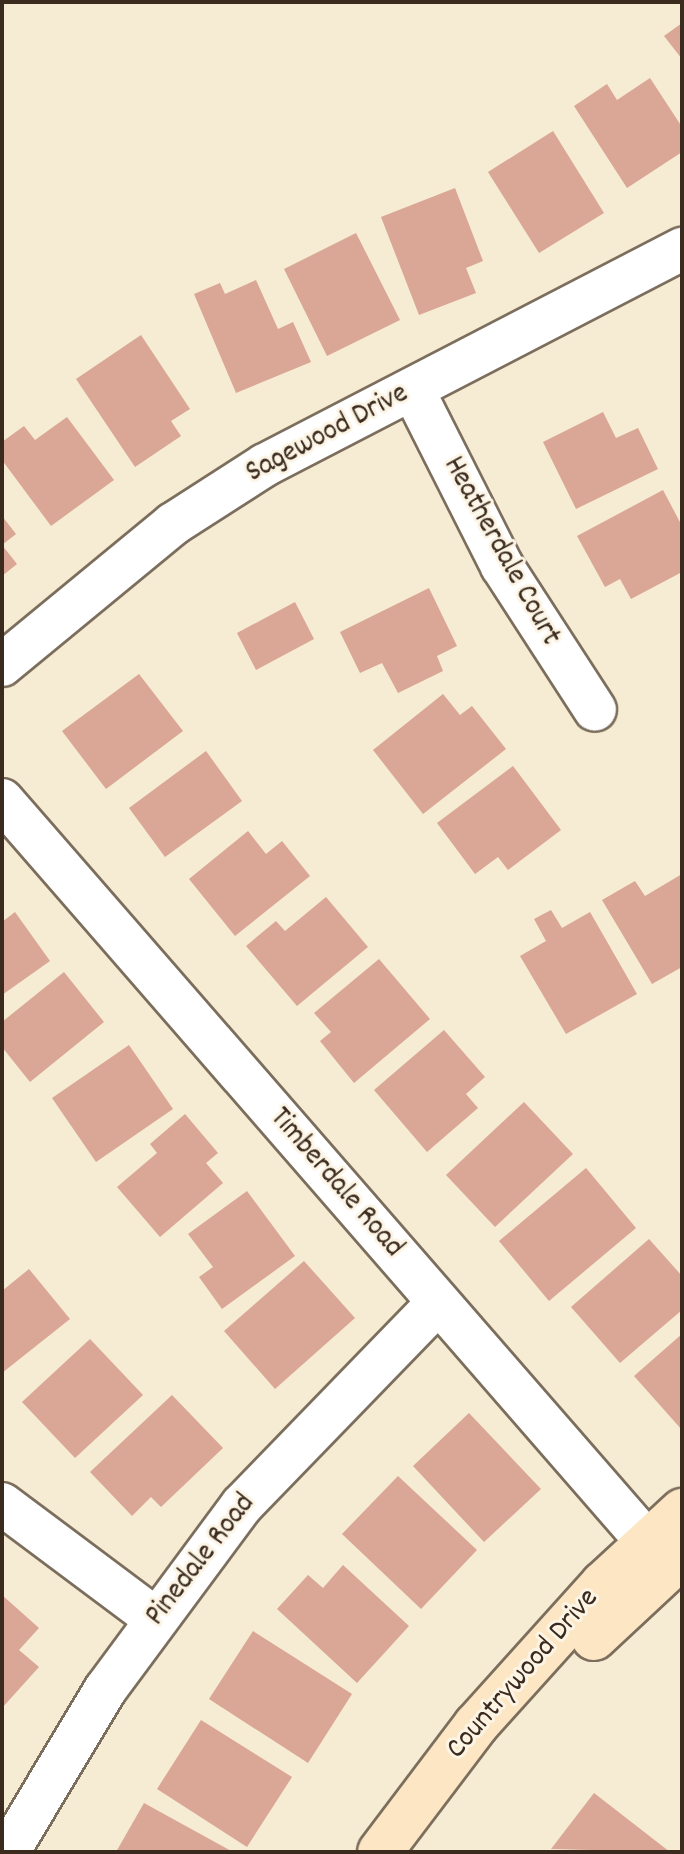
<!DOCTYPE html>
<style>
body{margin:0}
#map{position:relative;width:684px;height:1854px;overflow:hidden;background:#f6ebd3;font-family:Dekko,sans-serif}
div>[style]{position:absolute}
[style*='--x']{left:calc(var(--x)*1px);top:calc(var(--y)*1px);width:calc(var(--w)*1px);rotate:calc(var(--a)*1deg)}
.building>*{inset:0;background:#daa695}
.roads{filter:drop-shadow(2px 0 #7c6e5d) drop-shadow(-2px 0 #7c6e5d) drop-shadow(0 2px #7c6e5d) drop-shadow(0 -2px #7c6e5d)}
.street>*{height:42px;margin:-21px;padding:0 21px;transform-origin:21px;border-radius:21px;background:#fff}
.secondary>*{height:44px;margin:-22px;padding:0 22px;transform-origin:22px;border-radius:22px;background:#fce6c4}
span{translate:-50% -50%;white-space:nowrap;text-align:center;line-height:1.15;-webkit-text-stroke:6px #fcf5e5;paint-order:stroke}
.street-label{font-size:30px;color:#3b2a1e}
.frame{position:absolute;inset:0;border:4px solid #3b2a1e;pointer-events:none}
</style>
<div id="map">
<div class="building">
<div style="clip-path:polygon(682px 23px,682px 59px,664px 36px)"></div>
<div style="clip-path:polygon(650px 78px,682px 127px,682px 152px,627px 188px,574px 106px,607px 84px,617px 100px)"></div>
<div style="clip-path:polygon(553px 131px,604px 213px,539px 253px,488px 172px)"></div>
<div style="clip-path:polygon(455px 188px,483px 261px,466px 268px,476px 293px,419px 315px,381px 217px)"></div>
<div style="clip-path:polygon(356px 233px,400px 320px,327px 356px,284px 269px)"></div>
<div style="clip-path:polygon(256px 280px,278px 329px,293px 322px,311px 362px,236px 393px,194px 294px,220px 283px,225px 294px)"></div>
<div style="clip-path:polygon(141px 335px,190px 409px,171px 421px,181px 436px,135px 467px,76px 379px)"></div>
<div style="clip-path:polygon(603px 412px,616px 438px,638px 428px,658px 469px,576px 509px,543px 442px)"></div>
<div style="clip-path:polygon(67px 417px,114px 480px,51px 526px,2px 460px,2px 442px,24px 426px,35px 440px)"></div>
<div style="clip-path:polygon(663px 490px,682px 526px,682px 572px,631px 599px,620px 579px,605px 587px,577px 536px)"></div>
<div style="clip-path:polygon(2px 516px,16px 534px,2px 545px,17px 564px,2px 576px)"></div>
<div style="clip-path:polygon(429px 588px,457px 646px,437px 656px,443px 671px,398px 693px,382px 663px,360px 673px,340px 632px)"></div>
<div style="clip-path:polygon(295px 602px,314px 639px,256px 670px,237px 633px)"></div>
<div style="clip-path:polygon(139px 674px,183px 731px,106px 789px,62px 731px)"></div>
<div style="clip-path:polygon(443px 694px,460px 715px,472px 706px,506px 749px,423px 814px,373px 750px)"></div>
<div style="clip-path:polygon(206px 751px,242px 801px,165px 857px,129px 808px)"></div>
<div style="clip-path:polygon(513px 766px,561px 830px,508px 870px,498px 857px,475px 874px,437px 823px)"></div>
<div style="clip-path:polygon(248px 831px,266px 854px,282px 841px,310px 876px,235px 936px,189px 879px)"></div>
<div style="clip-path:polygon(682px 874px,682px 967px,652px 984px,602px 900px,635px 881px,645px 896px)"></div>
<div style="clip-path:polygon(326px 897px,368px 947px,297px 1006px,246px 946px,276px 921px,285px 931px)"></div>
<div style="clip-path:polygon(551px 910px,562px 928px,590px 912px,637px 994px,566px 1034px,520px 956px,546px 941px,534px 919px)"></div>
<div style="clip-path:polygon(15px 912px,50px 961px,2px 995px,2px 922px)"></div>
<div style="clip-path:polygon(379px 959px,430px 1019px,354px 1083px,320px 1041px,331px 1032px,314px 1013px)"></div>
<div style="clip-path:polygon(64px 972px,104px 1022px,30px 1082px,2px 1047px,2px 1022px)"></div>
<div style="clip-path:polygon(444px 1030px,485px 1077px,466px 1094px,478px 1108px,427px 1152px,374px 1090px)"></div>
<div style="clip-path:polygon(129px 1045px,173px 1109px,96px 1162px,52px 1098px)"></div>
<div style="clip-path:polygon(524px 1102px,573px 1154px,495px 1227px,446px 1175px)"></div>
<div style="clip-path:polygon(185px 1114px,218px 1153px,206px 1163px,223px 1183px,160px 1237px,117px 1187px,157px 1153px,150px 1144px)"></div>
<div style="clip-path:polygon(586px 1168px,636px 1228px,549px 1301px,499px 1241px)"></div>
<div style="clip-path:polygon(247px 1191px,295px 1256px,222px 1309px,199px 1277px,213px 1267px,188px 1234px)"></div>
<div style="clip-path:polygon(649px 1239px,682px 1276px,682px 1310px,620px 1363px,571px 1307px)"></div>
<div style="clip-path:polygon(304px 1261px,355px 1318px,275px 1389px,224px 1331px)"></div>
<div style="clip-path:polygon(29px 1269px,70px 1319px,2px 1373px,2px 1291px)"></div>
<div style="clip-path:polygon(682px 1334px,682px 1430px,634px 1376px)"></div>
<div style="clip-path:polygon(90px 1339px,143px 1395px,75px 1458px,22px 1402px)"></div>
<div style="clip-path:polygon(172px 1395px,223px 1448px,161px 1507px,151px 1497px,132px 1516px,90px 1472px)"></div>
<div style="clip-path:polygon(469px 1413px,541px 1489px,484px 1542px,413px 1466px)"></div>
<div style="clip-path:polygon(398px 1476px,477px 1550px,421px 1609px,342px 1534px)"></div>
<div style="clip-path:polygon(343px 1565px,409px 1626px,357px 1683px,277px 1609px,308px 1575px,323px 1588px)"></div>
<div style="clip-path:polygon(2px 1595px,39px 1628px,19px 1650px,39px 1667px,2px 1708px)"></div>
<div style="clip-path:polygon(253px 1631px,352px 1694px,308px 1763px,209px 1699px)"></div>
<div style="clip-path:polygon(201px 1720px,292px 1777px,247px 1847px,157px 1789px)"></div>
<div style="clip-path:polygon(594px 1793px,670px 1852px,551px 1849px)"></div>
<div style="clip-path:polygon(144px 1803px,233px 1852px,116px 1852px)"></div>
</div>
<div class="roads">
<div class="street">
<div style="--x:413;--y:390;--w:197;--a:63.2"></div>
<div style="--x:502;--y:566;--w:171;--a:57.1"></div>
<div style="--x:2;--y:665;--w:222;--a:-39.5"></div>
<div style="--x:173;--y:524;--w:109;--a:-32.7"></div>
<div style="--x:265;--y:465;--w:470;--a:-27.4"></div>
<div style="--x:2;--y:800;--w:1016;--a:48.99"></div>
<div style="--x:2;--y:1504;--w:192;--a:36.8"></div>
<div style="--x:8;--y:1852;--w:189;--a:-59.1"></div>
<div style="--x:105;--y:1690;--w:230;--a:-53.5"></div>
<div style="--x:242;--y:1505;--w:281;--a:-45.9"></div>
</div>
<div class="secondary">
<div style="--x:594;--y:1638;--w:120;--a:-43"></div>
<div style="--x:380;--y:1852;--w:159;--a:-52.9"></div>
<div style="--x:476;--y:1725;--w:190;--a:-48"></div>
<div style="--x:603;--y:1584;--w:108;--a:-42.7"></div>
</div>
</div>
<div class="street-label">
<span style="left:328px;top:435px;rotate:-28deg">Sagewood Drive</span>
<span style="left:500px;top:552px;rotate:61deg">Heatherdale Court</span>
<span style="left:335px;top:1184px;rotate:49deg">Timberdale Road</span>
<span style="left:202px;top:1561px;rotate:-52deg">Pinedale Road</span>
<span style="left:524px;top:1675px;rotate:-49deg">Countrywood Drive</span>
</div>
<div class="frame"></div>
</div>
